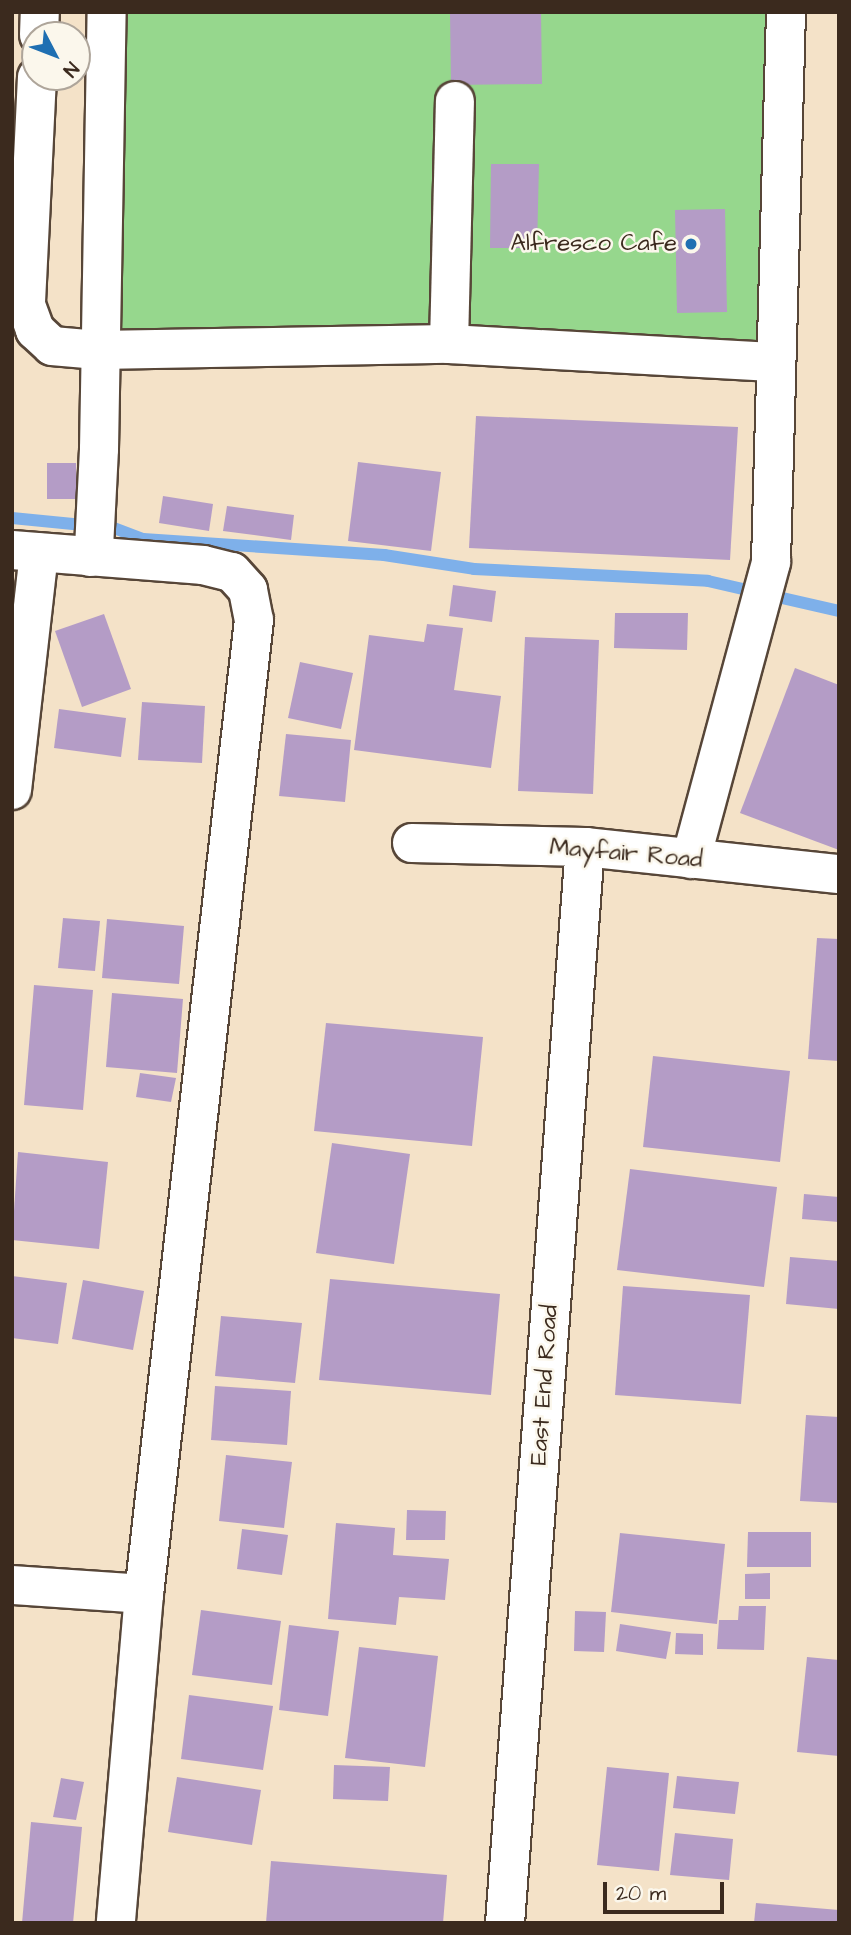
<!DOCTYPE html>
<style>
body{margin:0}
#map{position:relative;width:851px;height:1935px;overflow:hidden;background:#f4e2c8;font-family:"Architects Daughter",sans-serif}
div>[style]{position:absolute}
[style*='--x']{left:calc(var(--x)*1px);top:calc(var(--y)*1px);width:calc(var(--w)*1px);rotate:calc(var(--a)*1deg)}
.green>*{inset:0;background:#96d78d}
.stream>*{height:12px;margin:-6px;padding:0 6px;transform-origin:6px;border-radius:6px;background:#7eb0ea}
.building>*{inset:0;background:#b49cc6}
.roads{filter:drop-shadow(2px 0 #574638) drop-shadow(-2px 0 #574638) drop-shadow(0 2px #574638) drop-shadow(0 -2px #574638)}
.minor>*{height:38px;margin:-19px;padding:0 19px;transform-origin:19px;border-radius:19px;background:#fff}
.dots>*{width:19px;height:19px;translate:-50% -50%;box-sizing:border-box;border:4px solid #fbf7ec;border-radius:50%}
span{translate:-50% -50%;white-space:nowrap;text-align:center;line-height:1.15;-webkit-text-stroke:5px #fbf7ec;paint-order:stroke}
.poi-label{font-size:24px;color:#3b2a1e}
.right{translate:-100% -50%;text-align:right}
.street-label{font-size:24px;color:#3b2a1e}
.frame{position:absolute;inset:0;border:14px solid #3b2a1e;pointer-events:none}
.north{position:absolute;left:21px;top:21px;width:70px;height:70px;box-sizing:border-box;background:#fbf7ec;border:2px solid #aea59a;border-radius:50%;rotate:132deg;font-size:19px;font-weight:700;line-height:28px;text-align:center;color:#3b2a1e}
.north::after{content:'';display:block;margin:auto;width:24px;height:32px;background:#1f6fb2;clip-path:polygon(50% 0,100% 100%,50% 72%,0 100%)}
.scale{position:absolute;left:603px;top:1882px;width:121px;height:32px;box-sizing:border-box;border:4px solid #3b2a1e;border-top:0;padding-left:9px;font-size:21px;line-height:24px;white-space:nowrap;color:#3b2a1e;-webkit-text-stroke:5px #fbf7ec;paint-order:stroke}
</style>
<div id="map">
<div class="green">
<div style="clip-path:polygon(107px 12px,786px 12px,773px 362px,98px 350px)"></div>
</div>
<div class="stream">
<div style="--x:12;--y:518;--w:102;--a:5.6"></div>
<div style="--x:114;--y:528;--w:31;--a:21"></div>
<div style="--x:143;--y:539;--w:242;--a:3.8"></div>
<div style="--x:384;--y:555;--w:91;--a:8.8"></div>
<div style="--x:474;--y:569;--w:234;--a:2.9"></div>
<div style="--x:708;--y:581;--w:134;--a:12.9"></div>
</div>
<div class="building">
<div style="clip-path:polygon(450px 12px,541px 12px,542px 84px,451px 85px)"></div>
<div style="clip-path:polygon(491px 164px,539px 164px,537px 248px,490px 248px)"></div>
<div style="clip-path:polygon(725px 209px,727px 312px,677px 313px,675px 210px)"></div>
<div style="clip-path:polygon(476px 416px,738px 427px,730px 560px,469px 548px)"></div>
<div style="clip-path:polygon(358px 462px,441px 472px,431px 551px,348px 541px)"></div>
<div style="clip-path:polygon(47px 463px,76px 463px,77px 499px,47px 499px)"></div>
<div style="clip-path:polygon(163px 496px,213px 504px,209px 531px,159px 523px)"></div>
<div style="clip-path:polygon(227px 506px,294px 515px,291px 540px,223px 531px)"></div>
<div style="clip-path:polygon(453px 585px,496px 591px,492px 622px,449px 616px)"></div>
<div style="clip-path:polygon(615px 613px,688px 613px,687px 650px,614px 648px)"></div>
<div style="clip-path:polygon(104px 614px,131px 689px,82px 707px,55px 631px)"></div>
<div style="clip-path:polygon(427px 624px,463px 628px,454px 690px,501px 696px,491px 768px,354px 750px,369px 635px,424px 642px)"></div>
<div style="clip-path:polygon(525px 637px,599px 640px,593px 794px,518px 791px)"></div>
<div style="clip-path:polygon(300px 662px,353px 673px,341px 729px,288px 718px)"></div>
<div style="clip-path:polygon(795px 668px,839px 685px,839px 850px,740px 813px)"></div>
<div style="clip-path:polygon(142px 702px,205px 706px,202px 763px,138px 760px)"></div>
<div style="clip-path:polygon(59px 709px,126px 718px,121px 757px,54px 748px)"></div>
<div style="clip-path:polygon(286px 734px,351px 740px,345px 802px,279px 796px)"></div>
<div style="clip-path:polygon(63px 918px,100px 921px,95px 971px,58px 968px)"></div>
<div style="clip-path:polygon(107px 919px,184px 926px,179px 984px,102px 978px)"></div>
<div style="clip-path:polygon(817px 938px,839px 939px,839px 1061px,808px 1059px)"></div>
<div style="clip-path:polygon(34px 985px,93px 990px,83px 1110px,24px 1105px)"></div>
<div style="clip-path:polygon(112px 993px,183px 999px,177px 1073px,106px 1067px)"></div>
<div style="clip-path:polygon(326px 1023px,483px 1037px,472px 1146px,314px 1131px)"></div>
<div style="clip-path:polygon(653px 1056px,790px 1071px,780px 1162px,643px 1147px)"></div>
<div style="clip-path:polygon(140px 1073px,176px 1078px,171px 1102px,136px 1097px)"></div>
<div style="clip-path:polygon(332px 1143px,410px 1154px,394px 1264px,316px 1253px)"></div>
<div style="clip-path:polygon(18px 1152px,108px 1162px,99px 1249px,12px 1240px)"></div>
<div style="clip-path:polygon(630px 1169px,777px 1187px,764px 1287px,617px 1270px)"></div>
<div style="clip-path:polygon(804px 1194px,839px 1197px,839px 1222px,802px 1219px)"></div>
<div style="clip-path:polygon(790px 1257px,839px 1261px,839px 1309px,786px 1304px)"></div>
<div style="clip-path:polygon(12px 1276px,67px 1283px,58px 1344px,12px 1338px)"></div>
<div style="clip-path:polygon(330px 1279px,500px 1294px,491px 1395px,319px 1380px)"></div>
<div style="clip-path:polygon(83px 1280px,144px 1291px,133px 1350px,72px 1339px)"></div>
<div style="clip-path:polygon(623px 1286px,750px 1295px,741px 1404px,615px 1395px)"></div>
<div style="clip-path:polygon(221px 1316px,302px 1323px,295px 1383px,215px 1376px)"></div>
<div style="clip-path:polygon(215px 1386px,291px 1391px,287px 1445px,211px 1440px)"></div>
<div style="clip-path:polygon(806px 1415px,839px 1417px,839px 1503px,800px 1501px)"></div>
<div style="clip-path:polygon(226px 1455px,292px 1462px,284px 1528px,219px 1521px)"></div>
<div style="clip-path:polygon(407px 1510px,446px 1511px,445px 1540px,406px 1540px)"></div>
<div style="clip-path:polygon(336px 1523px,395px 1528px,393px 1555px,449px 1559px,445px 1600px,399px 1597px,396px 1625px,328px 1619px)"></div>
<div style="clip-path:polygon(242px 1529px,288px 1535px,282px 1575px,237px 1569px)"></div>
<div style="clip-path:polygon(748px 1532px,811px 1532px,811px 1567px,747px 1567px)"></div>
<div style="clip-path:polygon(620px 1533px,725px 1544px,717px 1624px,611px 1612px)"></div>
<div style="clip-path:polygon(770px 1573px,770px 1599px,745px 1599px,745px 1574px)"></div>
<div style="clip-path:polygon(739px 1606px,766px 1606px,764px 1650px,717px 1649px,719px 1620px,738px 1620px)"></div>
<div style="clip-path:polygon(201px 1610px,281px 1621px,272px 1685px,192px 1675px)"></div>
<div style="clip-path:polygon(575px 1611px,606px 1612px,604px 1652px,574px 1651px)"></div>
<div style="clip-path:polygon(620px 1624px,671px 1632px,666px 1659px,616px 1651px)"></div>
<div style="clip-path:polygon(289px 1625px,339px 1631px,328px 1716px,279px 1710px)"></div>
<div style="clip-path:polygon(676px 1633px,703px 1634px,703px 1655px,675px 1654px)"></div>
<div style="clip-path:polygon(359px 1647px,438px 1656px,425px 1767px,345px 1758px)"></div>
<div style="clip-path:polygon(807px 1657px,839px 1660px,839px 1756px,797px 1752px)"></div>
<div style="clip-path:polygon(189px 1695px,273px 1706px,263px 1770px,181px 1759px)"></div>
<div style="clip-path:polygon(334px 1765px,390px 1767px,388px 1801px,333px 1799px)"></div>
<div style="clip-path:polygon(607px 1767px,669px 1773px,659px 1871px,597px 1865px)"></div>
<div style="clip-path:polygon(677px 1776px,739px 1782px,735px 1814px,673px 1808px)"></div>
<div style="clip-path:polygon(177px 1777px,261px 1790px,252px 1845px,168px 1832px)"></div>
<div style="clip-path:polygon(61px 1778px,84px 1782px,76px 1820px,53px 1817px)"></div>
<div style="clip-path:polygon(31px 1822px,82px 1827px,73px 1923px,22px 1923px)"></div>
<div style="clip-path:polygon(675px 1833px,733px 1839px,729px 1880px,670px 1875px)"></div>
<div style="clip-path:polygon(271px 1861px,447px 1875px,443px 1923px,266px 1923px)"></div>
<div style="clip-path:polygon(756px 1903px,839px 1910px,839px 1923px,754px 1923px)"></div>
</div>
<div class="roads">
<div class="minor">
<div style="--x:39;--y:35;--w:23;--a:-88"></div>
<div style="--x:37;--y:77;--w:228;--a:92.8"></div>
<div style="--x:26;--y:305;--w:27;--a:70"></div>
<div style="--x:35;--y:330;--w:23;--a:43"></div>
<div style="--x:52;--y:346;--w:46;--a:5"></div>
<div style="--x:98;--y:350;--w:351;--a:-1"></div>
<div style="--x:449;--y:344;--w:324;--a:3.2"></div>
<div style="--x:449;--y:344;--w:243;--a:-88.6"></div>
<div style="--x:12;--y:550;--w:192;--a:4.5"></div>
<div style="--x:203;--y:565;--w:30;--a:14"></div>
<div style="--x:232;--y:572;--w:24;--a:48"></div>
<div style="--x:248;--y:590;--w:31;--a:79"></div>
<div style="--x:254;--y:620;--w:980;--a:96.44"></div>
<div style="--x:144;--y:1594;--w:330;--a:94.9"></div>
<div style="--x:90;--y:557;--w:10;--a:-66"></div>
<div style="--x:94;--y:548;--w:99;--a:-87.1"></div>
<div style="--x:99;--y:449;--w:437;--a:-89"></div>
<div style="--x:12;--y:790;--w:239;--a:-83.5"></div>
<div style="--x:412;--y:843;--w:173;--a:1.3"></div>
<div style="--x:585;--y:847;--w:255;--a:6.1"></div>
<div style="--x:691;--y:859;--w:308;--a:-74.9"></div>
<div style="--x:771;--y:562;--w:550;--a:-88.44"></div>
<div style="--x:12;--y:1585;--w:132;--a:3.9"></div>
<div style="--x:505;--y:1923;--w:1079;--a:-85.75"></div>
</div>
</div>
<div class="dots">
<div style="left:691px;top:244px;background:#1f6fb2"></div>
</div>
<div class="poi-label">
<span class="right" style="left:677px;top:244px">Alfresco Cafe</span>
</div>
<div class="street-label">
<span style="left:626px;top:854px;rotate:5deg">Mayfair Road</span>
<span style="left:545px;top:1385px;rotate:-86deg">East End Road</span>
</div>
<div class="frame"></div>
<div class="north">N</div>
<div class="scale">20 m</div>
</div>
